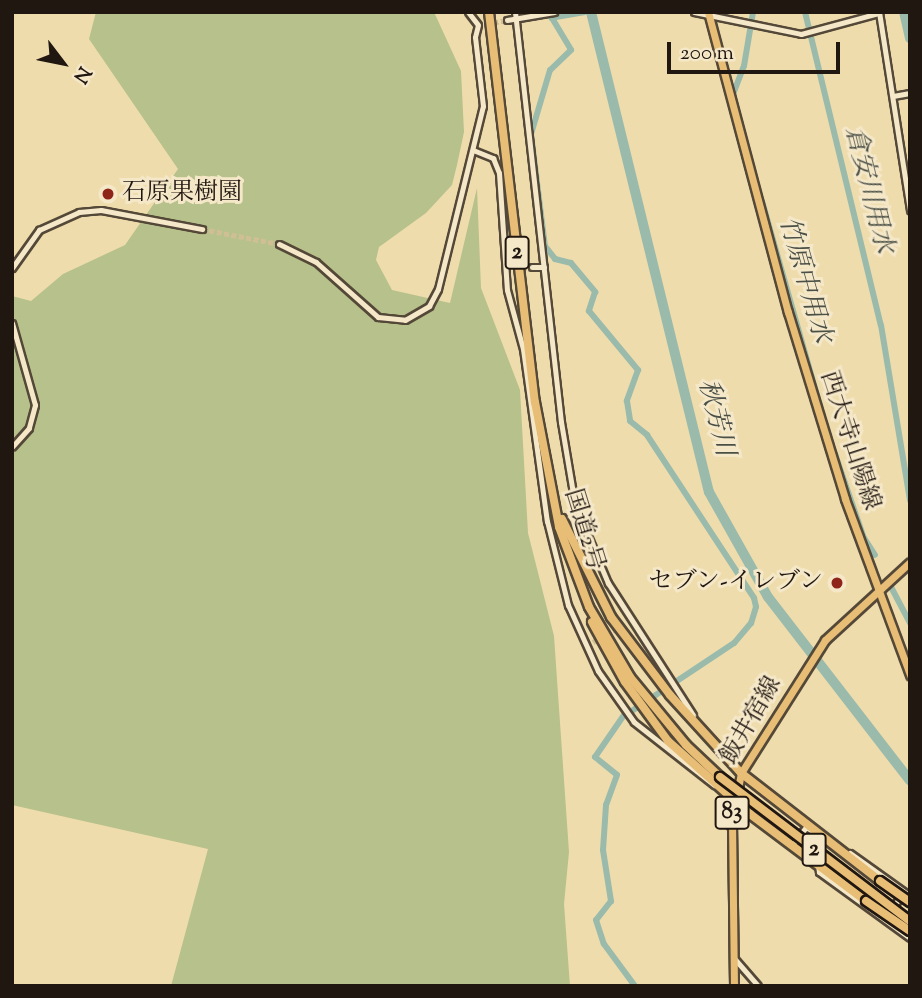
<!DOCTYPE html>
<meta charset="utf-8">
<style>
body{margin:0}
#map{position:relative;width:922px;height:998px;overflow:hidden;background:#efdcac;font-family:"Sorts Mill Goudy","Noto Serif JP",serif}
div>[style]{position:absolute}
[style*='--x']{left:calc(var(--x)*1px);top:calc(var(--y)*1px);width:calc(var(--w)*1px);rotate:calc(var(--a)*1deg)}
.green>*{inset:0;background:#b7c18b}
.canal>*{height:6px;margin:-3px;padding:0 3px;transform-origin:3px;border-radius:3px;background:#9abbab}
.river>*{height:10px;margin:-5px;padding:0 5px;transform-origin:5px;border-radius:5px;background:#9abbab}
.minor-tunnel>*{height:5px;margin-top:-2.5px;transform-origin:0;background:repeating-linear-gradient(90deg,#d0be95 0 5px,transparent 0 7.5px)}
.roads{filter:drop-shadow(2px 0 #544838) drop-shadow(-2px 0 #544838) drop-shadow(0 2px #544838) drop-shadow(0 -2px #544838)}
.minor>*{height:5px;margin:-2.5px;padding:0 2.5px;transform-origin:2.5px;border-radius:2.5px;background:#f5e8c9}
.major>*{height:7px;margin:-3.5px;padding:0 3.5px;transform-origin:3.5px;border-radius:3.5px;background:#e8be76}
.highway>*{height:8px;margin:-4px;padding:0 4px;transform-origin:4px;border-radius:4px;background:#e8be76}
.bridges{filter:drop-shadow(2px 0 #211711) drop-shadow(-2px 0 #211711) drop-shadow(0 2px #211711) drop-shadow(0 -2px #211711)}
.highway-bridge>*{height:8px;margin:-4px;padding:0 4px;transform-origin:4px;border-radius:4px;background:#e8be76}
.dots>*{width:19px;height:19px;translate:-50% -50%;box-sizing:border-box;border:4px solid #f5e8c9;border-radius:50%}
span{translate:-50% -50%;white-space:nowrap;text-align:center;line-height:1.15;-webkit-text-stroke:6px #f5e8c9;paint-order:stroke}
.shield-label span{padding:2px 5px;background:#f5e8c9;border:2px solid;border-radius:5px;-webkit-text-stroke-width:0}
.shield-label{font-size:23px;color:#211711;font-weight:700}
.poi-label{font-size:24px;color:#211711}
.left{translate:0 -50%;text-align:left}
.right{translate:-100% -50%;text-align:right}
.street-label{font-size:24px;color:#211711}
.water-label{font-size:26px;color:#4b5047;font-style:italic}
.frame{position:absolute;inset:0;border:14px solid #211711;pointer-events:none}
.north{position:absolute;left:28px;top:28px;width:70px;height:70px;-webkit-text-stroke:5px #f5e8c9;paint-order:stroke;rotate:122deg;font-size:19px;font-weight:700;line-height:28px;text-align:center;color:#211711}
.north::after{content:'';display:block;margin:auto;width:24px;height:32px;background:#211711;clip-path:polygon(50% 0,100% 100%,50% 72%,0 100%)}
.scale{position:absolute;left:667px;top:42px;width:173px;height:32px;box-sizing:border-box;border:4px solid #211711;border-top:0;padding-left:9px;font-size:21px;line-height:24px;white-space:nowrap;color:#211711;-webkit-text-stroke:5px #f5e8c9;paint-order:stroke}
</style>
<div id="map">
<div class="green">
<div style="clip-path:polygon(96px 12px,434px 12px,461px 71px,464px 132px,457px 165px,452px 185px,426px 213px,379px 247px,376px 260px,392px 290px,450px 303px,477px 188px,481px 288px,520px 390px,528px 533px,554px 636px,569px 852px,564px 904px,570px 986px,171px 986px,208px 849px,12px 805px,12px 296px,31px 301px,63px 274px,125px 245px,178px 169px,89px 39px)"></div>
</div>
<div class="canal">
<div style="--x:585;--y:12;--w:34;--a:170"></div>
<div style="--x:552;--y:18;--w:37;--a:59"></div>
<div style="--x:571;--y:50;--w:29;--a:136"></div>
<div style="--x:550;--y:70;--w:67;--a:106.5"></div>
<div style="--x:531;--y:134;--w:113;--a:82.9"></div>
<div style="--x:545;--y:246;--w:16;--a:52"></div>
<div style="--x:555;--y:259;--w:16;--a:14"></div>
<div style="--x:571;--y:263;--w:38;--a:50"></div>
<div style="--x:595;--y:292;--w:20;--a:108"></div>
<div style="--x:589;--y:311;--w:77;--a:50.3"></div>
<div style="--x:638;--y:370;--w:33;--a:110"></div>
<div style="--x:627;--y:401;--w:20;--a:81"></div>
<div style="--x:630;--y:421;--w:22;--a:39"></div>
<div style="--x:647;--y:435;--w:195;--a:56.7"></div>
<div style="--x:754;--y:598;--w:9;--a:77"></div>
<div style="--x:756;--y:607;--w:17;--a:107"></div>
<div style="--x:751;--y:623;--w:26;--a:130"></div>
<div style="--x:734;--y:643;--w:125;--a:146.4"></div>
<div style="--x:805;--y:12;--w:322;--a:76.4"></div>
<div style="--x:881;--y:325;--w:178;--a:80.6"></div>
<div style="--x:732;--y:97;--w:33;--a:-69"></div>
<div style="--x:744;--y:66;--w:55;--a:-80.5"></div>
<div style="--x:762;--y:201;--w:210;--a:74.2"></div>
<div style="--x:835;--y:454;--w:89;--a:71"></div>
<div style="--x:864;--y:538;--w:20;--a:57"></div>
<div style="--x:890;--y:585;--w:43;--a:62.2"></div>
<div style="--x:624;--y:715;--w:51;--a:124.6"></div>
<div style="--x:595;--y:757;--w:28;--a:39"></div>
<div style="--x:617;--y:775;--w:32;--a:110"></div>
<div style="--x:606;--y:805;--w:45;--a:93.8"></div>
<div style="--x:603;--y:850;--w:52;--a:81.1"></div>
<div style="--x:611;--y:901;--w:24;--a:128"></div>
<div style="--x:596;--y:920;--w:25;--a:72"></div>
<div style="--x:604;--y:944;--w:52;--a:53.6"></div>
</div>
<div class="river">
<div style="--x:591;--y:12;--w:494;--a:76.2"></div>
<div style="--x:709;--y:492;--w:120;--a:60.7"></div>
<div style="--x:768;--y:597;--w:232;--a:52.3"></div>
<div style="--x:904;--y:12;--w:27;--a:77"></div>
</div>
<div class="minor-tunnel">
<div style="--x:486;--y:24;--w:21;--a:-11"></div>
<div style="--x:202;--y:229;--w:78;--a:11"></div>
<div style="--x:514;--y:268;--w:18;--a:-3"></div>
<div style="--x:593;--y:642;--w:35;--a:-29"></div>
</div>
<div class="roads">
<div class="minor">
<div style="--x:468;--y:12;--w:16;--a:52"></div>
<div style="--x:515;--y:12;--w:413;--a:83.6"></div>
<div style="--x:561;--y:422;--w:84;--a:80.4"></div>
<div style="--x:575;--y:505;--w:85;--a:67.1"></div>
<div style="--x:608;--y:583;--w:157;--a:57.2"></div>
<div style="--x:694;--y:12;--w:109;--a:11.6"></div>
<div style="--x:801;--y:34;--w:81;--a:-15.1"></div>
<div style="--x:879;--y:12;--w:201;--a:81.1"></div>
<div style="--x:507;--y:20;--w:48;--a:-9.7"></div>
<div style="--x:893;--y:96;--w:17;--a:-10"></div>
<div style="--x:473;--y:150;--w:22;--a:22"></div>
<div style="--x:493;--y:158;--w:16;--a:68"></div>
<div style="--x:499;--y:173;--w:117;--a:86.1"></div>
<div style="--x:507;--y:290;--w:61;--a:74.8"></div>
<div style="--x:523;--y:349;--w:174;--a:82.1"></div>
<div style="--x:547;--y:521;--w:87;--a:76"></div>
<div style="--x:568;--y:605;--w:72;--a:65.6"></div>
<div style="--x:598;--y:671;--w:62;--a:54.8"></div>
<div style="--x:634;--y:722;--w:102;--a:38.2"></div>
<div style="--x:279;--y:244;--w:41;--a:25.9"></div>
<div style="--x:316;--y:262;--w:83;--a:41.6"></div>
<div style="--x:378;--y:317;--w:27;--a:6"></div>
<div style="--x:405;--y:320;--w:28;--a:-30"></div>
<div style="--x:429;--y:306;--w:19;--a:-62"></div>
<div style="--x:438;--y:289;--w:188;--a:-76.2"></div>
<div style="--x:483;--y:106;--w:69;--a:-96.6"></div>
<div style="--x:475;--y:37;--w:12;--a:-76"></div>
<div style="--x:532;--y:267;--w:12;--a:0"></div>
<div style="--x:12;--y:268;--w:47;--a:-54.6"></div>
<div style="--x:39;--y:230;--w:44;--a:-24.2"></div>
<div style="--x:79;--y:212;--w:22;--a:-5"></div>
<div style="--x:101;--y:210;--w:103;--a:10.7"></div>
<div style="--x:12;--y:323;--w:85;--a:74.3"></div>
<div style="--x:35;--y:405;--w:24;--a:105"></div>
<div style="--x:29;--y:428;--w:25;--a:132"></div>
<div style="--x:792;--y:845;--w:23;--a:-52"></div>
<div style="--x:806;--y:827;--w:6;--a:31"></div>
<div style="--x:850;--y:853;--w:74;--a:35.6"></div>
<div style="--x:818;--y:865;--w:7;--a:82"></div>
<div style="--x:819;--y:872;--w:112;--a:36"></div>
<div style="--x:885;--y:918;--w:29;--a:-54"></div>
<div style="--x:733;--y:957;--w:38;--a:49"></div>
</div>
<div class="major">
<div style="--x:708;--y:12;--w:310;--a:75.1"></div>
<div style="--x:788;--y:312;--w:195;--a:73"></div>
<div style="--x:845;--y:499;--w:188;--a:69.7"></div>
<div style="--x:734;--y:986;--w:166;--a:-90.7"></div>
<div style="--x:732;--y:820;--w:48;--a:-79.2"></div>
<div style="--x:741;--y:773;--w:157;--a:-57.7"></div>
<div style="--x:825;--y:640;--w:115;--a:-42.5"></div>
</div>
<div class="highway">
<div style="--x:489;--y:12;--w:393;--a:83.3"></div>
<div style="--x:535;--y:402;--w:127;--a:79.1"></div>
<div style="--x:559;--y:527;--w:85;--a:69.4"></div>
<div style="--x:589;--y:607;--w:81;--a:59.6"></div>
<div style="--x:630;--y:677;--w:88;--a:50.5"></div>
<div style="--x:686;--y:745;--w:47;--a:43.3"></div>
<div style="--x:562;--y:519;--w:110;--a:63.4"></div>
<div style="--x:611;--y:617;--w:98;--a:52.9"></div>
<div style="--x:670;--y:695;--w:105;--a:47.7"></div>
<div style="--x:741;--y:773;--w:176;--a:37.8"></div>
<div style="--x:592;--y:622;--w:68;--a:61.2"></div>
<div style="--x:625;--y:682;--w:73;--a:53.9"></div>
<div style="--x:668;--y:741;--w:110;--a:41.7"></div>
<div style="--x:750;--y:814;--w:145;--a:36.9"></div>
<div style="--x:732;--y:826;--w:13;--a:-58"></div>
<div style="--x:739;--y:815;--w:11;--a:-5"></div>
</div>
</div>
<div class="bridges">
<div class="highway-bridge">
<div style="--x:720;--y:777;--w:238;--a:37.2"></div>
<div style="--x:880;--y:881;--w:37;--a:35"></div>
<div style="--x:866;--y:901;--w:53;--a:34.3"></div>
</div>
</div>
<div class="dots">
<div style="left:108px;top:194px;background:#8f2418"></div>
<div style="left:837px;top:583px;background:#8f2418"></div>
</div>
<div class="shield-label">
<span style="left:517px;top:253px">2</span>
<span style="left:732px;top:813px">83</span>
<span style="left:814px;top:850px">2</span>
</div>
<div class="poi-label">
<span class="left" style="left:122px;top:194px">石原果樹園</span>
<span class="right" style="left:823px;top:583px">セブン-イレブン</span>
</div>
<div class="street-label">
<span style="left:849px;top:441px;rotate:72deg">西大寺山陽線</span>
<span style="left:583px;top:530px;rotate:73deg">国道2号</span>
<span style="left:752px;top:721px;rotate:-60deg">飯井宿線</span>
</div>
<div class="water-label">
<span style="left:868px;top:190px;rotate:76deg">倉安川用水</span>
<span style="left:804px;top:280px;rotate:74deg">竹原中用水</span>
<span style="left:715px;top:418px;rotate:76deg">秋芳川</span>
</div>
<div class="frame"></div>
<div class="north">N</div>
<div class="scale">200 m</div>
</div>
